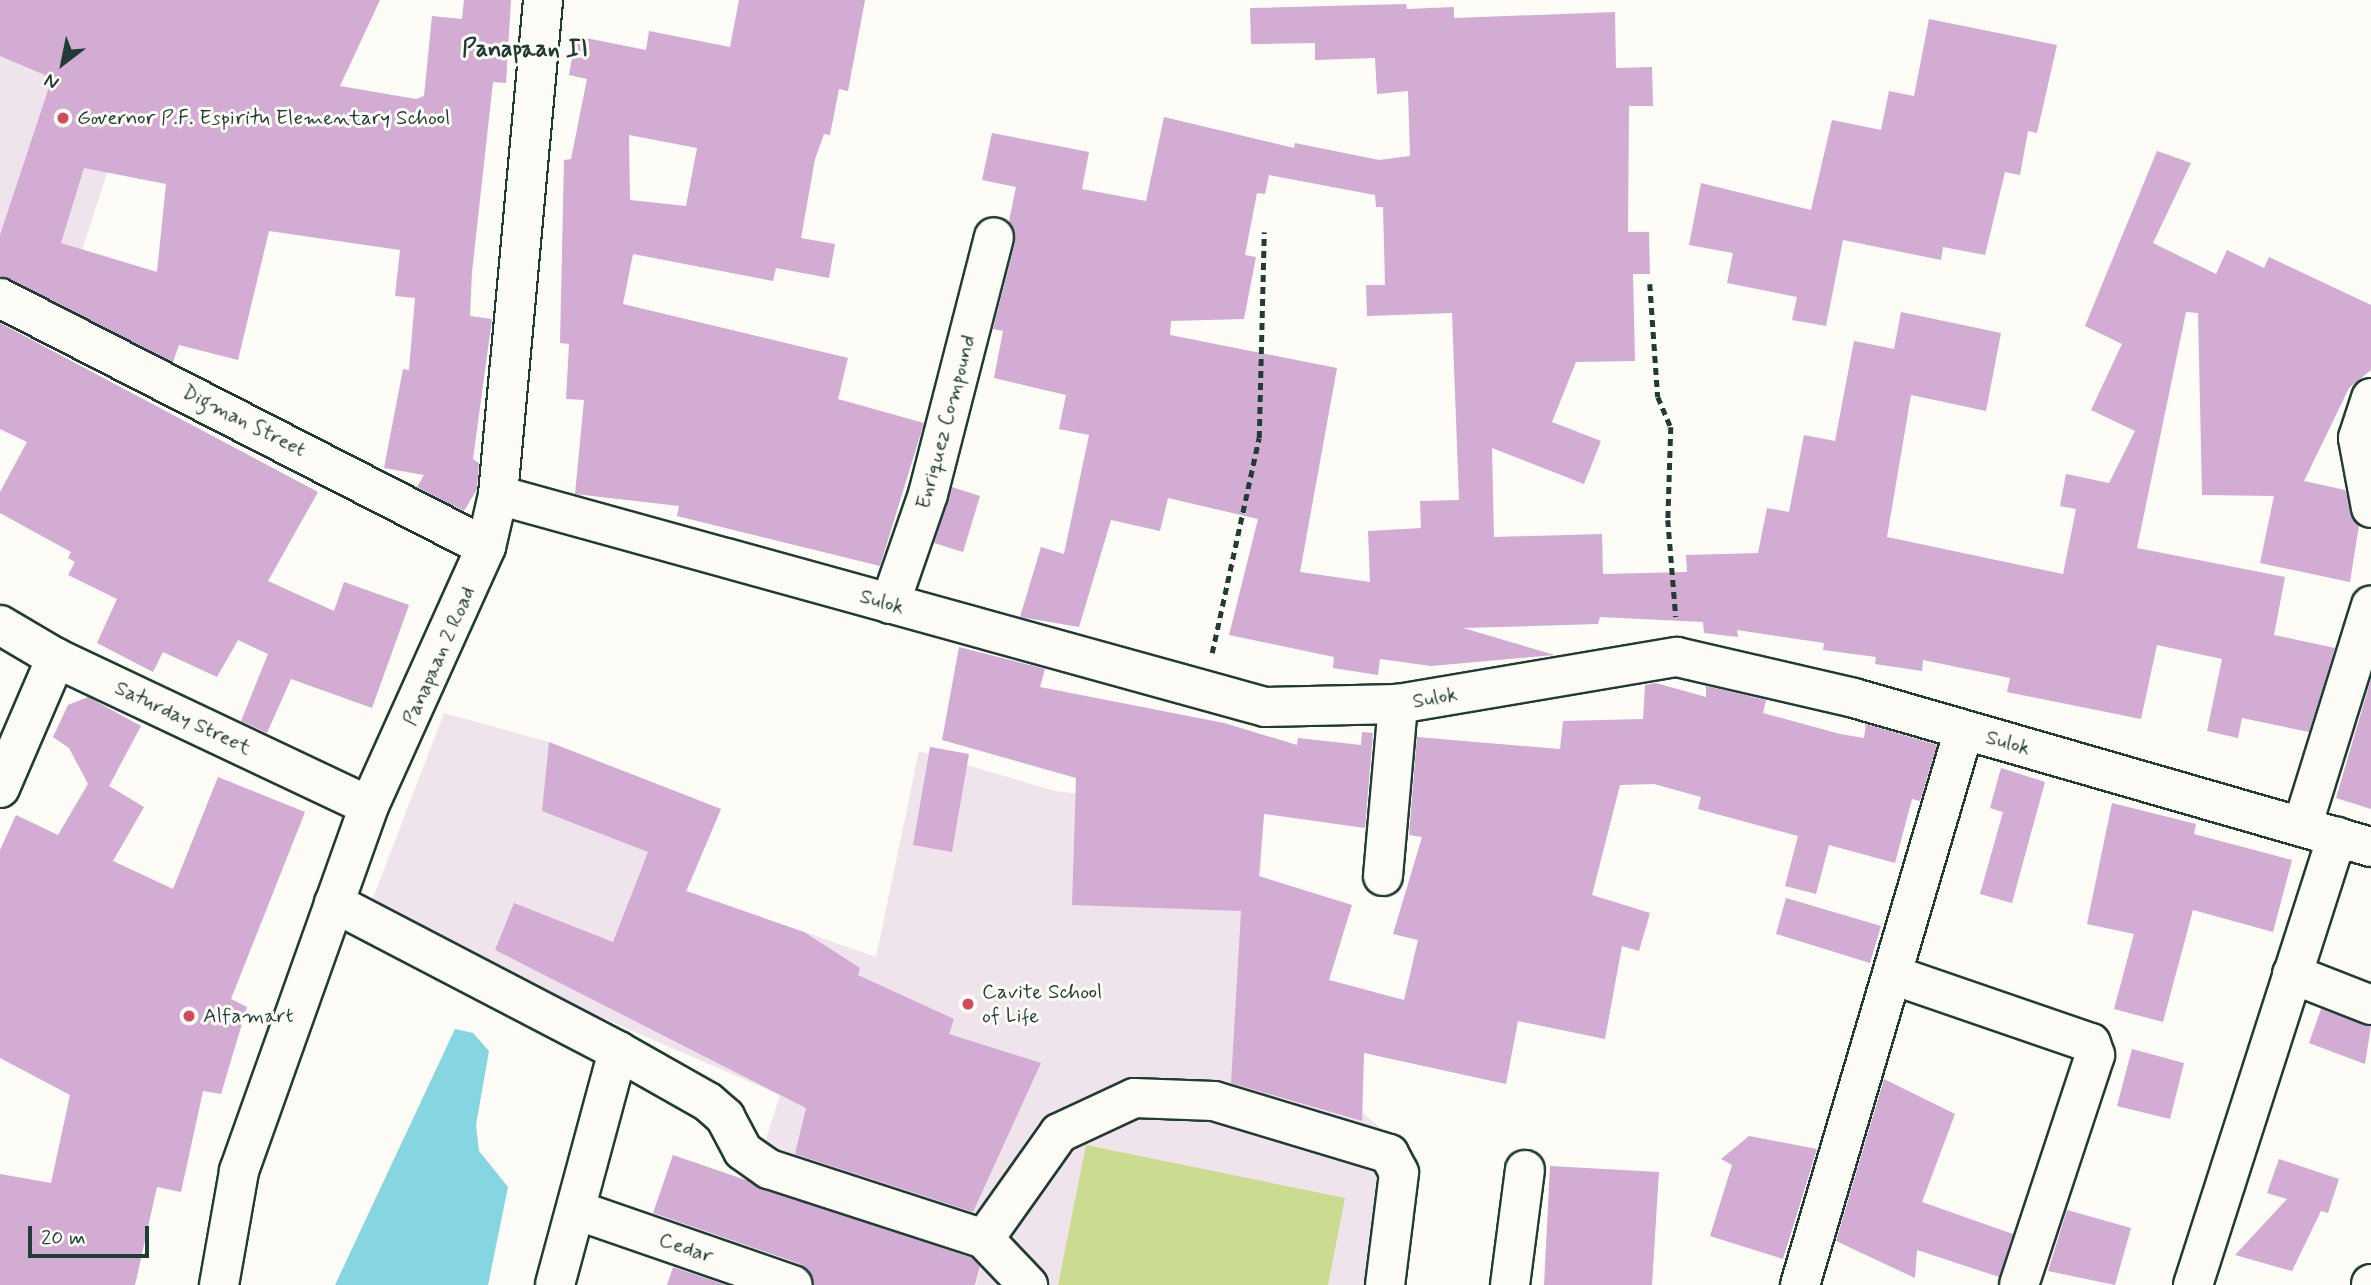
<!DOCTYPE html>
<style>
body{margin:0}
#map{position:relative;width:2371px;height:1285px;overflow:hidden;background:#fdfcf7;font-family:Mynerve,sans-serif}
div>[style]{position:absolute}
[style*='--x']{left:calc(var(--x)*1px);top:calc(var(--y)*1px);width:calc(var(--w)*1px);rotate:calc(var(--a)*1deg)}
.built>*{inset:0;background:#f0e4ec}
.green>*{inset:0;background:#cbdb8f}
.water>*{inset:0;background:#85d6e1}
.building>*{inset:0;background:#d3acd3}
.path>*{height:4.5px;margin-top:-2.25px;transform-origin:0;background:repeating-linear-gradient(90deg,#1f3d34 0 7px,transparent 0 12px)}
.roads{filter:drop-shadow(2px 0 #1f3d34) drop-shadow(-2px 0 #1f3d34) drop-shadow(0 2px #1f3d34) drop-shadow(0 -2px #1f3d34)}
.minor>*{height:38px;margin:-19px;padding:0 19px;transform-origin:19px;border-radius:19px;background:#fdfcf7}
.dots>*{width:19px;height:19px;translate:-50% -50%;box-sizing:border-box;border:4px solid #fdfcf7;border-radius:50%}
span{translate:-50% -50%;white-space:nowrap;text-align:center;line-height:1.15;-webkit-text-stroke:6px #fdfcf7;paint-order:stroke}
.poi-label{font-size:21px;color:#1f3d34}
.left{translate:0 -50%;text-align:left}
.street-label{font-size:21px;color:#1f3d34}
.quarter-label{font-size:24px;color:#1f3d34;font-weight:700}
.north{position:absolute;left:28px;top:28px;width:70px;height:70px;-webkit-text-stroke:5px #fdfcf7;paint-order:stroke;rotate:212deg;font-size:19px;font-weight:700;line-height:28px;text-align:center;color:#1f3d34}
.north::after{content:'';display:block;margin:auto;width:24px;height:32px;background:#1f3d34;clip-path:polygon(50% 0,100% 100%,50% 72%,0 100%)}
.scale{position:absolute;left:28px;top:1226px;width:121px;height:32px;box-sizing:border-box;border:4px solid #1f3d34;border-top:0;padding-left:9px;font-size:21px;line-height:24px;white-space:nowrap;color:#1f3d34;-webkit-text-stroke:5px #fdfcf7;paint-order:stroke}
</style>
<div id="map">
<div class="built">
<div style="clip-path:polygon(0 0,163px 0,76px 269px,0 236px)"></div>
<div style="clip-path:polygon(444px 713px,549px 742px,721px 809px,687px 891px,876px 957px,919px 751px,1055px 791px,1264px 814px,1255px 960px,1366px 990px,1362px 1112px,1417px 1160px,1396px 1285px,976px 1285px,984px 1252px,755px 1173px,780px 1095px,439px 947px,371px 903px)"></div>
</div>
<div class="green">
<div style="clip-path:polygon(1086px 1145px,1345px 1198px,1328px 1285px,1058px 1285px)"></div>
</div>
<div class="water">
<div style="clip-path:polygon(455px 1029px,473px 1033px,489px 1051px,476px 1125px,479px 1151px,508px 1187px,488px 1285px,335px 1285px)"></div>
</div>
<div class="building">
<div style="clip-path:polygon(evenodd,0 0,380px 0,340px 86px,416px 99px,424px 96px,432px 16px,462px 19px,464px 0,511px 0,506px 83px,493px 82px,472px 272px,470px 316px,492px 319px,473px 459px,479px 463px,477px 489px,464px 511px,417px 487px,424px 475px,384px 468px,403px 369px,409px 370px,415px 298px,395px 296px,400px 250px,269px 231px,238px 360px,179px 345px,173px 362px,0 276px,0 235px,52px 78px,0 56px,0 0,84px 168px,166px 184px,157px 272px,61px 243px,84px 168px)"></div>
<div style="clip-path:polygon(evenodd,739px 0,865px 0,848px 91px,839px 89px,830px 135px,824px 134px,815px 159px,801px 238px,835px 244px,829px 278px,776px 268px,773px 281px,633px 254px,623px 304px,848px 358px,838px 399px,924px 423px,880px 566px,677px 516px,679px 506px,575px 494px,584px 400px,566px 399px,569px 344px,560px 343px,564px 160px,571px 159px,587px 79px,569px 75px,576px 36px,646px 50px,649px 31px,730px 47px,739px 0,629px 135px,697px 148px,686px 206px,630px 200px,629px 135px)"></div>
<div style="clip-path:polygon(evenodd,1406px 4px,1407px 9px,1454px 7px,1454px 18px,1615px 12px,1616px 68px,1652px 67px,1653px 106px,1629px 106px,1628px 232px,1649px 232px,1650px 274px,1633px 274px,1635px 361px,1576px 362px,1552px 422px,1601px 441px,1584px 484px,1492px 448px,1494px 537px,1602px 534px,1603px 574px,1687px 572px,1686px 555px,1758px 553px,1767px 508px,1789px 512px,1804px 435px,1835px 441px,1854px 341px,1894px 349px,1901px 312px,2001px 333px,1986px 411px,1911px 395px,1887px 537px,2063px 574px,2076px 509px,2060px 506px,2066px 474px,2109px 483px,2135px 431px,2091px 410px,2122px 344px,2085px 326px,2157px 151px,2191px 163px,2153px 243px,2216px 274px,2227px 250px,2264px 268px,2269px 257px,2371px 305px,2371px 370px,2349px 388px,2304px 481px,2345px 490px,2359px 525px,2350px 582px,2260px 563px,2274px 496px,2202px 495px,2198px 313px,2186px 312px,2137px 548px,2285px 577px,2274px 635px,2335px 648px,2309px 732px,2242px 718px,2238px 738px,2207px 731px,2222px 659px,2157px 645px,2141px 719px,2007px 692px,2010px 678px,1923px 660px,1922px 671px,1875px 664px,1876px 657px,1823px 650px,1824px 643px,1737px 630px,1738px 637px,1704px 633px,1703px 622px,1600px 617px,1598px 624px,1463px 628px,1555px 655px,1431px 666px,1380px 659px,1378px 675px,1333px 668px,1334px 657px,1229px 635px,1258px 519px,1168px 498px,1160px 531px,1111px 520px,1079px 627px,1020px 617px,1041px 547px,1064px 554px,1089px 435px,1059px 429px,1066px 395px,994px 378px,1003px 331px,993px 329px,1015px 242px,1009px 221px,1016px 187px,982px 180px,992px 133px,1089px 152px,1082px 189px,1146px 201px,1164px 117px,1294px 148px,1295px 143px,1379px 160px,1410px 156px,1408px 91px,1377px 94px,1375px 58px,1315px 60px,1315px 43px,1251px 44px,1250px 8px,1406px 4px,1269px 175px,1375px 195px,1376px 207px,1383px 207px,1385px 285px,1366px 285px,1367px 316px,1452px 313px,1459px 500px,1420px 501px,1421px 528px,1368px 531px,1370px 582px,1300px 572px,1337px 368px,1170px 335px,1171px 321px,1244px 319px,1256px 257px,1245px 255px,1257px 193px,1265px 194px,1269px 175px)"></div>
<div style="clip-path:polygon(1929px 19px,2057px 45px,2037px 133px,2028px 131px,2020px 175px,2005px 172px,1985px 255px,1943px 247px,1941px 260px,1843px 240px,1826px 326px,1792px 320px,1797px 297px,1727px 283px,1733px 253px,1689px 245px,1701px 183px,1811px 210px,1832px 120px,1881px 130px,1889px 91px,1914px 96px)"></div>
<div style="clip-path:polygon(0 323px,318px 492px,268px 581px,334px 611px,344px 582px,409px 605px,372px 708px,291px 679px,267px 733px,241px 721px,268px 654px,238px 640px,217px 677px,163px 652px,153px 672px,97px 643px,117px 599px,68px 575px,75px 562px,68px 558px,71px 552px,0 513px,0 492px,27px 442px,0 429px)"></div>
<div style="clip-path:polygon(952px 487px,980px 496px,963px 552px,934px 543px)"></div>
<div style="clip-path:polygon(959px 647px,1045px 669px,1040px 687px,1224px 723px,1297px 745px,1298px 738px,1361px 745px,1362px 732px,1373px 733px,1365px 828px,1264px 814px,1259px 876px,1352px 905px,1329px 980px,1404px 1000px,1418px 940px,1393px 934px,1422px 837px,1409px 835px,1417px 737px,1560px 749px,1563px 721px,1643px 719px,1645px 685px,1656px 683px,1706px 697px,1706px 686px,1766px 700px,1763px 713px,1840px 734px,1864px 738px,1866px 724px,1937px 745px,1920px 801px,1912px 799px,1895px 863px,1829px 845px,1816px 894px,1785px 886px,1798px 836px,1698px 809px,1701px 797px,1654px 784px,1620px 785px,1592px 895px,1650px 913px,1639px 951px,1622px 946px,1605px 1039px,1518px 1021px,1506px 1084px,1364px 1053px,1362px 1121px,1231px 1083px,1241px 911px,1072px 905px,1076px 778px,942px 740px)"></div>
<div style="clip-path:polygon(2371px 679px,2371px 809px,2336px 798px)"></div>
<div style="clip-path:polygon(88px 697px,141px 726px,109px 786px,144px 807px,113px 861px,173px 889px,218px 777px,305px 812px,231px 999px,247px 1007px,221px 1094px,203px 1091px,181px 1192px,157px 1187px,135px 1285px,0 1285px,0 1174px,51px 1183px,70px 1095px,0 1058px,0 850px,16px 815px,58px 835px,88px 784px,69px 748px,53px 737px,68px 705px)"></div>
<div style="clip-path:polygon(549px 742px,721px 809px,686px 891px,804px 932px,860px 968px,858px 975px,954px 1019px,949px 1034px,1041px 1063px,973px 1212px,795px 1154px,806px 1108px,495px 950px,514px 903px,613px 942px,648px 852px,542px 811px)"></div>
<div style="clip-path:polygon(930px 747px,969px 754px,952px 852px,913px 845px)"></div>
<div style="clip-path:polygon(2001px 768px,2045px 782px,2012px 903px,1980px 894px,2003px 812px,1990px 808px)"></div>
<div style="clip-path:polygon(2112px 803px,2196px 824px,2194px 834px,2292px 860px,2273px 932px,2193px 910px,2163px 1022px,2114px 1009px,2134px 934px,2087px 924px)"></div>
<div style="clip-path:polygon(1786px 898px,1881px 926px,1870px 963px,1776px 934px)"></div>
<div style="clip-path:polygon(2321px 1009px,2371px 1026px,2365px 1064px,2309px 1043px)"></div>
<div style="clip-path:polygon(2132px 1049px,2184px 1063px,2170px 1119px,2117px 1106px)"></div>
<div style="clip-path:polygon(1884px 1079px,1955px 1114px,1922px 1202px,2013px 1234px,1999px 1277px,1917px 1250px,1915px 1278px,1836px 1241px)"></div>
<div style="clip-path:polygon(1749px 1136px,1817px 1149px,1783px 1259px,1710px 1236px,1732px 1165px,1721px 1159px)"></div>
<div style="clip-path:polygon(673px 1155px,972px 1258px,980px 1266px,975px 1285px,814px 1285px,800px 1264px,653px 1213px)"></div>
<div style="clip-path:polygon(2279px 1159px,2339px 1179px,2328px 1213px,2321px 1211px,2292px 1271px,2235px 1255px,2287px 1199px,2267px 1193px)"></div>
<div style="clip-path:polygon(1550px 1166px,1659px 1172px,1652px 1285px,1544px 1285px)"></div>
<div style="clip-path:polygon(2067px 1210px,2131px 1228px,2115px 1285px,2048px 1271px)"></div>
<div style="clip-path:polygon(673px 1267px,726px 1285px,667px 1285px)"></div>
</div>
<div class="path">
<div style="--x:1650;--y:284;--w:113;--a:86"></div>
<div style="--x:1658;--y:397;--w:33;--a:67"></div>
<div style="--x:1671;--y:427;--w:93;--a:91.8"></div>
<div style="--x:1668;--y:520;--w:97;--a:85.3"></div>
<div style="--x:1212;--y:653;--w:220;--a:-77.7"></div>
<div style="--x:1259;--y:438;--w:206;--a:-88.6"></div>
</div>
<div class="roads">
<div class="minor">
<div style="--x:0;--y:298;--w:546;--a:27.13"></div>
<div style="--x:2371;--y:398;--w:42;--a:108"></div>
<div style="--x:2358;--y:438;--w:71;--a:79.5"></div>
<div style="--x:498;--y:495;--w:796;--a:15.45"></div>
<div style="--x:1265;--y:707;--w:133;--a:-1.3"></div>
<div style="--x:1398;--y:704;--w:283;--a:-9.6"></div>
<div style="--x:1677;--y:657;--w:182;--a:13"></div>
<div style="--x:1854;--y:698;--w:538;--a:16.08"></div>
<div style="--x:890;--y:604;--w:116;--a:-70.9"></div>
<div style="--x:928;--y:494;--w:265;--a:-75.6"></div>
<div style="--x:0;--y:625;--w:65;--a:30.5"></div>
<div style="--x:56;--y:658;--w:346;--a:25.3"></div>
<div style="--x:0;--y:788;--w:142;--a:-66.7"></div>
<div style="--x:2302;--y:827;--w:232;--a:-72.7"></div>
<div style="--x:1383;--y:876;--w:173;--a:-85"></div>
<div style="--x:334;--y:903;--w:320;--a:27.5"></div>
<div style="--x:618;--y:1051;--w:242;--a:105.1"></div>
<div style="--x:2292;--y:974;--w:85;--a:21.4"></div>
<div style="--x:1893;--y:975;--w:209;--a:19"></div>
<div style="--x:2091;--y:1043;--w:13;--a:72"></div>
<div style="--x:2095;--y:1055;--w:242;--a:108.3"></div>
<div style="--x:618;--y:1051;--w:103;--a:29.5"></div>
<div style="--x:708;--y:1102;--w:23;--a:41"></div>
<div style="--x:725;--y:1117;--w:38;--a:62"></div>
<div style="--x:743;--y:1151;--w:32;--a:35"></div>
<div style="--x:769;--y:1169;--w:226;--a:18"></div>
<div style="--x:984;--y:1239;--w:64;--a:46.3"></div>
<div style="--x:579;--y:1211;--w:226;--a:19.1"></div>
<div style="--x:984;--y:1239;--w:130;--a:-54.7"></div>
<div style="--x:1059;--y:1133;--w:83;--a:-25"></div>
<div style="--x:1134;--y:1098;--w:80;--a:2.1"></div>
<div style="--x:1214;--y:1101;--w:183;--a:16.8"></div>
<div style="--x:1389;--y:1154;--w:21;--a:62"></div>
<div style="--x:1399;--y:1173;--w:113;--a:97.1"></div>
<div style="--x:219;--y:1285;--w:116;--a:-80"></div>
<div style="--x:239;--y:1171;--w:387;--a:-70.4"></div>
<div style="--x:369;--y:806;--w:284;--a:-65.7"></div>
<div style="--x:486;--y:547;--w:53;--a:-77"></div>
<div style="--x:498;--y:495;--w:497;--a:-84.8"></div>
<div style="--x:1510;--y:1285;--w:116;--a:-82.6"></div>
<div style="--x:1800;--y:1285;--w:579;--a:-73.54"></div>
<div style="--x:2193;--y:1285;--w:471;--a:-72.2"></div>
<div style="--x:2371;--y:1285;--w:1;--a:-90"></div>
</div>
</div>
<div class="dots">
<div style="left:63px;top:118px;background:#d1495b"></div>
<div style="left:968px;top:1004px;background:#d1495b"></div>
<div style="left:189px;top:1016px;background:#d1495b"></div>
</div>
<div class="poi-label">
<span class="left" style="left:77px;top:118px">Governor P.F. Espiritu Elementary School</span>
<span class="left" style="left:982px;top:1004px">Cavite School<br>of Life</span>
<span class="left" style="left:203px;top:1016px">Alfamart</span>
</div>
<div class="street-label">
<span style="left:244px;top:421px;rotate:27deg">Digman Street</span>
<span style="left:946px;top:422px;rotate:-75deg">Enriquez Compound</span>
<span style="left:882px;top:602px;rotate:16deg">Sulok</span>
<span style="left:439px;top:656px;rotate:-66deg">Panapaan 2 Road</span>
<span style="left:1435px;top:698px;rotate:-10deg">Sulok</span>
<span style="left:183px;top:718px;rotate:25deg">Saturday Street</span>
<span style="left:2008px;top:743px;rotate:16deg">Sulok</span>
<span style="left:686px;top:1248px;rotate:19deg">Cedar</span>
</div>
<div class="quarter-label">
<span style="left:525px;top:50px">Panapaan II</span>
</div>
<div class="north">N</div>
<div class="scale">20 m</div>
</div>
